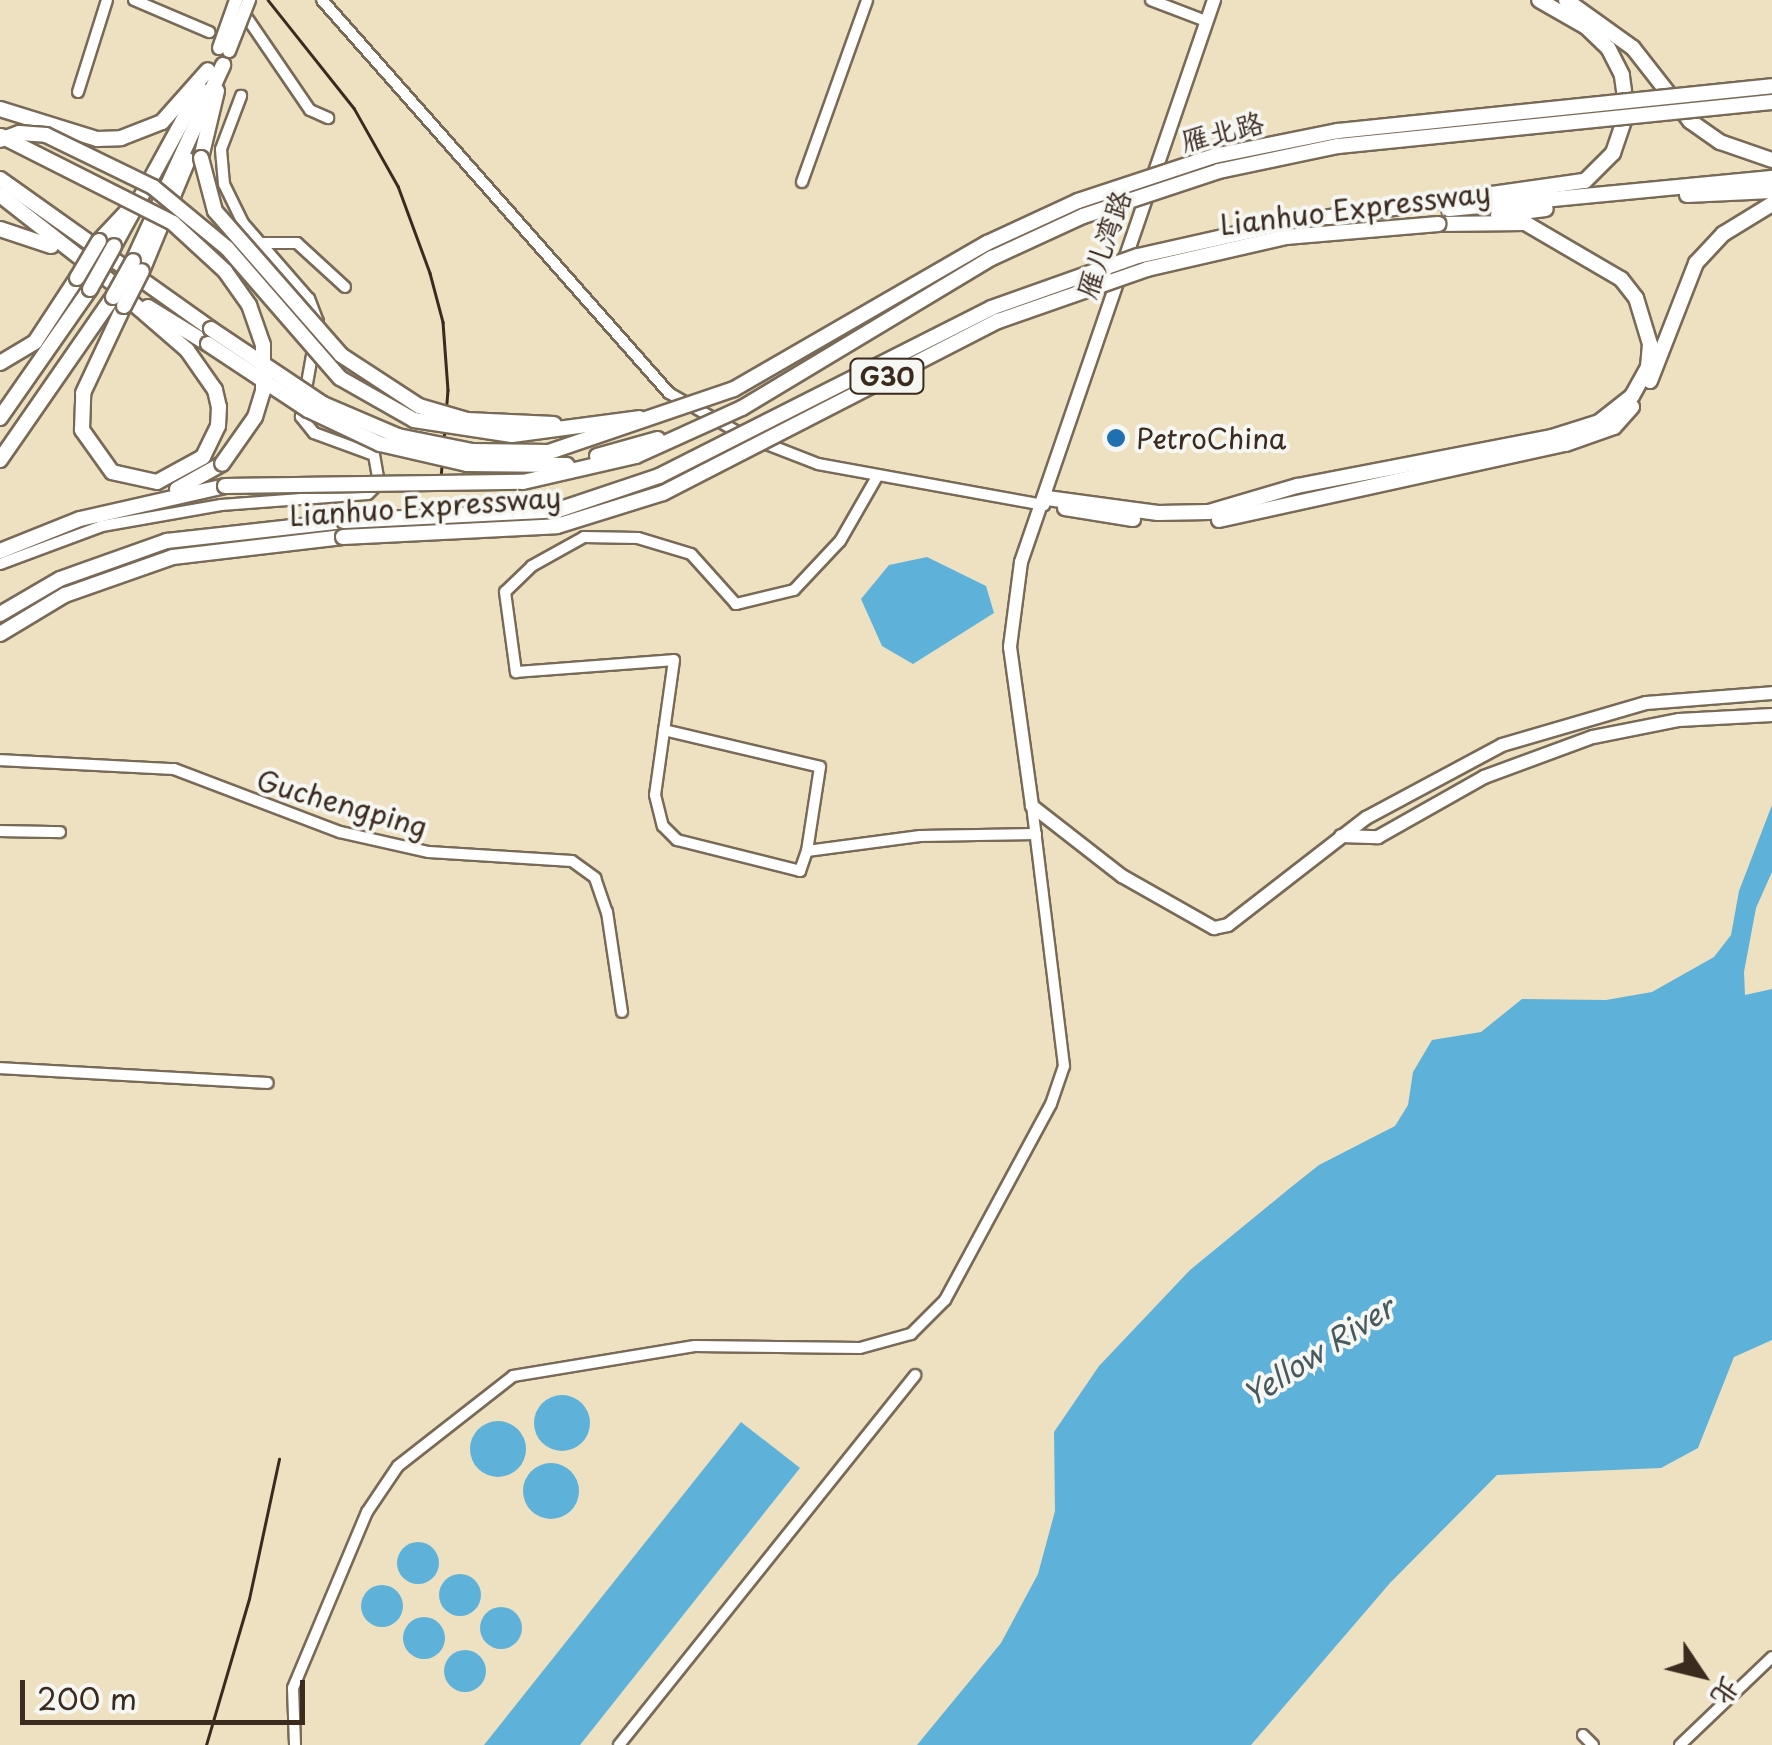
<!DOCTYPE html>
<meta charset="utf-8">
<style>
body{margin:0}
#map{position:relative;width:1772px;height:1745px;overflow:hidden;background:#ede1c2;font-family:"Playpen Sans","LXGW WenKai TC",sans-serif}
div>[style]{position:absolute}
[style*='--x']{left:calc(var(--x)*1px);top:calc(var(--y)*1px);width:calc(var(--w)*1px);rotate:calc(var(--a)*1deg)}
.water>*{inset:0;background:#5eb2da}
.round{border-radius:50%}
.roads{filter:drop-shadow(2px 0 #796a57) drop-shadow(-2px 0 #796a57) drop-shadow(0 2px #796a57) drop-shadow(0 -2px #796a57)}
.minor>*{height:10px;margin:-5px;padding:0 5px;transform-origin:5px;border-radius:5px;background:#fff}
.major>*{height:12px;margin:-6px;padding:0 6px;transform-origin:6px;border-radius:6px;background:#fff}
.highway>*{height:14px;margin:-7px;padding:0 7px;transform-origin:7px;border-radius:7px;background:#fff}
.rail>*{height:2.5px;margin:-1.25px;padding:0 1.25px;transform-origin:1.25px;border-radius:1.25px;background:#3b2a1e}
.bridges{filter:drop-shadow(2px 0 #796a57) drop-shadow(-2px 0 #796a57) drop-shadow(0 2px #796a57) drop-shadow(0 -2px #796a57)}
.major-bridge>*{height:12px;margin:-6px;padding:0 6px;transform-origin:6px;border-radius:6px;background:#fff}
.highway-bridge>*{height:14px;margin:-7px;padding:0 7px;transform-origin:7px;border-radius:7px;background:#fff}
.dots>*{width:28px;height:28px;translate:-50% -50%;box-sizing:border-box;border:5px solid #f6f6f2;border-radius:50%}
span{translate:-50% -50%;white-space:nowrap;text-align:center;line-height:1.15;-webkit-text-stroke:8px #f6f6f2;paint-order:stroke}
.shield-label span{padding:2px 8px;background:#f6f6f2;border:2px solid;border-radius:8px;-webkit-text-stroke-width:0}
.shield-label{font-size:25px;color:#3b2a1e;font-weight:700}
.street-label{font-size:28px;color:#3b2a1e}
.poi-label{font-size:28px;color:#3b2a1e}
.left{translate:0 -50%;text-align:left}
.water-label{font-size:30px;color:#475a60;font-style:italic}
.north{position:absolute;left:1652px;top:1625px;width:100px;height:100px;-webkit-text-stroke:8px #f6f6f2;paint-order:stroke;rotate:125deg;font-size:28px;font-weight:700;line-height:40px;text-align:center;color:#3b2a1e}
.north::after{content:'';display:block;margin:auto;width:35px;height:45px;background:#3b2a1e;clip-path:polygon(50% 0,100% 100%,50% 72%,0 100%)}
.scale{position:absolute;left:20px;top:1680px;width:285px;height:45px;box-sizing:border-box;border:5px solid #3b2a1e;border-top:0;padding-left:12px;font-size:30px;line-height:35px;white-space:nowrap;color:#3b2a1e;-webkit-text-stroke:8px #f6f6f2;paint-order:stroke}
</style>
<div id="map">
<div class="water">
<div style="clip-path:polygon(927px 557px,986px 586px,994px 613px,913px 664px,882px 646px,861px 599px,889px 565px)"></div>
<div style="clip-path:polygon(1772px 805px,1772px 872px,1756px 908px,1744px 972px,1745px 995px,1772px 989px,1772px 1340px,1734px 1357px,1698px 1448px,1661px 1468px,1497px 1475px,1390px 1583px,1251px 1745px,917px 1745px,1001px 1643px,1038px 1574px,1055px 1511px,1054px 1432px,1099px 1366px,1190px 1270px,1290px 1188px,1319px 1165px,1395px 1126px,1408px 1105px,1413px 1072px,1432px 1040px,1481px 1032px,1522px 999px,1606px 1000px,1652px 992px,1714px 957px,1731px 935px,1739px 891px)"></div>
<div class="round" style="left:534px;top:1395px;width:56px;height:56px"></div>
<div class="round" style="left:470px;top:1421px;width:56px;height:56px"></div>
<div style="clip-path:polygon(741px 1422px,800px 1468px,580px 1745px,484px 1745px)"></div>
<div class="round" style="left:523px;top:1463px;width:56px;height:56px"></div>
<div class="round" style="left:397px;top:1542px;width:42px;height:42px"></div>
<div class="round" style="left:439px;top:1574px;width:42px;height:42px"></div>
<div class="round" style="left:361px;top:1585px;width:42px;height:42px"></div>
<div class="round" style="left:480px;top:1607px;width:42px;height:42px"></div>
<div class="round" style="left:403px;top:1617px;width:42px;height:42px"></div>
<div class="round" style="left:444px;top:1650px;width:42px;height:42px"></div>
</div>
<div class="roads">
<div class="minor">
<div style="--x:134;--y:0;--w:82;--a:23.1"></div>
<div style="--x:322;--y:0;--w:524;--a:48.56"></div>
<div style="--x:669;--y:393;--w:85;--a:29.6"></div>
<div style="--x:1151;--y:0;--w:59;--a:20.9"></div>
<div style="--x:241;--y:9;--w:122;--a:55.7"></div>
<div style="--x:310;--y:110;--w:20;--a:24"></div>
<div style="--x:78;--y:92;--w:96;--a:-72.5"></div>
<div style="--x:802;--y:182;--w:193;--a:-70.3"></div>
<div style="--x:260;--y:243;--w:37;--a:0"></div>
<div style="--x:297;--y:243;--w:65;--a:42.5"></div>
<div style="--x:759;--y:441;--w:63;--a:21.3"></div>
<div style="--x:818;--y:464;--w:230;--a:10.3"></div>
<div style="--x:878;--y:475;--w:76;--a:119.9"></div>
<div style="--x:840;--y:541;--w:67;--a:133.2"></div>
<div style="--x:794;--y:590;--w:60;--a:166.4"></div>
<div style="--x:736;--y:604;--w:67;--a:-132"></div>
<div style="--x:691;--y:554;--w:55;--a:-163.2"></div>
<div style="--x:638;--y:538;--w:54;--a:-178.9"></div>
<div style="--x:584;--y:537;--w:60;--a:150.9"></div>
<div style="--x:532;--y:566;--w:37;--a:136"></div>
<div style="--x:505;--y:592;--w:81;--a:82.2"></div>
<div style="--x:516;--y:672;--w:158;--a:-4.3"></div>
<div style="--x:674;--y:660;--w:136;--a:98"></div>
<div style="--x:655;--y:795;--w:32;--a:76"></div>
<div style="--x:663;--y:826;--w:20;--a:45"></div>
<div style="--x:677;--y:840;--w:127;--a:14.1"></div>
<div style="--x:800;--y:871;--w:21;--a:-71"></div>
<div style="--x:807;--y:851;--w:114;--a:-7.6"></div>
<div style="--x:920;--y:836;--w:116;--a:-1"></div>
<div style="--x:0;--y:564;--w:109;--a:-20.4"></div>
<div style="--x:102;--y:526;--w:121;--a:-10"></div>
<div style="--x:221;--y:505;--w:147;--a:-4.3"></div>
<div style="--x:368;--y:494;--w:16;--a:-45"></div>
<div style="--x:379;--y:483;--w:28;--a:-100"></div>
<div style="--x:374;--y:455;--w:64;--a:-159.9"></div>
<div style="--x:314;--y:433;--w:21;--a:-129"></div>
<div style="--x:301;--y:417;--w:97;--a:-79.9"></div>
<div style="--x:318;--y:322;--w:25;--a:-111"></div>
<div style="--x:309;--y:299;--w:101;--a:-131"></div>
<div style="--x:243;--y:223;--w:43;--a:-116"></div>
<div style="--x:224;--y:184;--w:35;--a:-95"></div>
<div style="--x:221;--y:149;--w:57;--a:-69.3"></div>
<div style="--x:664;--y:730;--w:160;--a:13.3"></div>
<div style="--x:820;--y:767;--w:85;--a:98.8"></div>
<div style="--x:0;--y:760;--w:174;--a:3"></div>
<div style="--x:174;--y:769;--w:178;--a:20.8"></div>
<div style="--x:340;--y:832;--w:91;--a:12.7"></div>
<div style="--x:429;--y:852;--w:143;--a:3.6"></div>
<div style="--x:572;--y:861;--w:29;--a:36"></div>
<div style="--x:595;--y:878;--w:36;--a:71"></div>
<div style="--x:607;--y:912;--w:101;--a:81.5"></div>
<div style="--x:0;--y:831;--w:60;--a:1"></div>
<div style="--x:0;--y:1068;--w:268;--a:3.2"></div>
<div style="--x:1583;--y:1735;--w:14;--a:45"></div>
<div style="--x:295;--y:1745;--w:57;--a:-92"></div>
<div style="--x:293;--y:1688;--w:191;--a:-67.2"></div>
<div style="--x:367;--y:1512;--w:55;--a:-56"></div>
<div style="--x:398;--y:1466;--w:146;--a:-38"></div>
<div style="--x:513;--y:1376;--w:184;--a:-9.4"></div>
<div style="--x:695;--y:1346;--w:165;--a:0.7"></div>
<div style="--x:860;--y:1348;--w:53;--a:-15.4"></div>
<div style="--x:911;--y:1334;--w:48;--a:-45"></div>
<div style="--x:945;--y:1300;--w:223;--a:-61.6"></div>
<div style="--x:1051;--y:1104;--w:40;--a:-71.1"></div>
<div style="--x:1064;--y:1066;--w:262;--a:-97"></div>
<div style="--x:619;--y:1745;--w:474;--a:-51.3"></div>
<div style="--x:1680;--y:1745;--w:127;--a:-43.7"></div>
</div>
<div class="major">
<div style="--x:1214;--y:0;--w:594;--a:108.95"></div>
<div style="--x:1021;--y:562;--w:86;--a:97.4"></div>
<div style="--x:1010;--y:647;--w:161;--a:82.1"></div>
<div style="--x:1032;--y:806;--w:114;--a:37.9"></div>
<div style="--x:1122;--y:876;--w:106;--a:29.5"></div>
<div style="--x:1214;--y:928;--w:14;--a:-12"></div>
<div style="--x:1228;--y:925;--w:175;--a:-37.8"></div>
<div style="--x:1366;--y:818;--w:154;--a:-28.2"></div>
<div style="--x:1502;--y:745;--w:150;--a:-16.3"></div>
<div style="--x:1646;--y:703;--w:126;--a:-4.5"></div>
<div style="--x:1341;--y:836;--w:37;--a:2"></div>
<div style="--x:1378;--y:837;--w:122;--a:-29.5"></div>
<div style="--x:1484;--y:777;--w:116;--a:-20.2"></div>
<div style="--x:1593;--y:737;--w:88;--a:-11.2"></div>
<div style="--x:1679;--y:720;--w:93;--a:-3.1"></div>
</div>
<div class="highway">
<div style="--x:1566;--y:0;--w:82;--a:35.6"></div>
<div style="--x:1633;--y:48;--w:93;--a:52"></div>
<div style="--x:1690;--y:121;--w:37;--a:35"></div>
<div style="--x:1720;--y:142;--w:55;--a:19.1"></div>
<div style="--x:0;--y:109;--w:102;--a:17.2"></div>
<div style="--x:97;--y:139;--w:24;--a:-2"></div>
<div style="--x:121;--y:138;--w:44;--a:-21.3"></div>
<div style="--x:162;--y:122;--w:69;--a:-48.5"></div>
<div style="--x:201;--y:158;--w:69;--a:-76.6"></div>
<div style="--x:0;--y:179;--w:259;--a:35.4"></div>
<div style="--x:0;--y:195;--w:159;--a:38.1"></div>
<div style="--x:1687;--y:195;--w:85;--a:-2.7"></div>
<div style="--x:1449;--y:209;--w:324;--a:-5.5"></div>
<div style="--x:1498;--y:215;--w:48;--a:-7.1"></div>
<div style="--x:1281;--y:224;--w:307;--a:-8.1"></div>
<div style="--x:1585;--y:181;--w:40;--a:-45"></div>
<div style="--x:1613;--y:153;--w:43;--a:-71.1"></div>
<div style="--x:1627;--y:112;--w:37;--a:-98"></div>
<div style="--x:1622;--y:75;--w:30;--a:-117"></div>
<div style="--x:1608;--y:48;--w:30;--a:-136"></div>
<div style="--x:1586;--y:27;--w:54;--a:-150.1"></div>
<div style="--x:0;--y:229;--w:54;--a:18.4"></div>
<div style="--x:99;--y:241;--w:45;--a:-46.8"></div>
<div style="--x:114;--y:246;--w:179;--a:-61.3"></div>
<div style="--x:133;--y:261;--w:216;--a:-65.3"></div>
<div style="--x:142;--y:271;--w:120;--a:-67.5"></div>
<div style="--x:120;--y:292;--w:89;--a:40.9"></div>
<div style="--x:187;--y:350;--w:49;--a:55"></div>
<div style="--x:215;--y:390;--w:17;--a:77"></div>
<div style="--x:219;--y:407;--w:19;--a:93"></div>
<div style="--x:218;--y:426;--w:34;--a:116"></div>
<div style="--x:203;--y:457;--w:52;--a:151.5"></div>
<div style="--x:157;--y:482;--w:46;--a:-167.5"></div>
<div style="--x:112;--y:472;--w:52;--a:-125.5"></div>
<div style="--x:82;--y:430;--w:37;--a:-88"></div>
<div style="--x:83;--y:393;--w:96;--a:-64.8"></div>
<div style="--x:148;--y:307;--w:70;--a:31.7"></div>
<div style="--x:0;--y:363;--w:41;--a:-31"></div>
<div style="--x:35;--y:342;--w:77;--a:-56.7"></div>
<div style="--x:1650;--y:381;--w:127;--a:-68.7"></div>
<div style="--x:1696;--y:263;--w:40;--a:-47"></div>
<div style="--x:1723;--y:234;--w:57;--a:-31.5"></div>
<div style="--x:0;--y:418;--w:157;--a:-55.1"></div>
<div style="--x:0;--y:460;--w:198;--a:-55.3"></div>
<div style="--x:177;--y:489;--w:51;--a:-29.1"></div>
<div style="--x:1047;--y:498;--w:112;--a:7.7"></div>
<div style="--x:1158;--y:513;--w:51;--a:-1.1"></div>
<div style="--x:1209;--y:512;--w:92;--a:-16.5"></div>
<div style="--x:1297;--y:486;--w:260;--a:-10.9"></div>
<div style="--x:1552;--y:437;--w:49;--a:-17.7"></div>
<div style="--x:1599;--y:422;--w:42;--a:-38.2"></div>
<div style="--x:1632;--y:396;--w:33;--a:-61"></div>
<div style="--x:1648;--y:367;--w:23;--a:-85"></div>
<div style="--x:1650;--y:344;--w:48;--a:-106.9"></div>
<div style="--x:1636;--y:298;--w:24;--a:-128"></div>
<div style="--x:1621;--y:279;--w:111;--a:-149.7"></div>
<div style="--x:1525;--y:223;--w:87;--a:179.3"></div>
<div style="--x:1065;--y:508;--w:69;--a:9.2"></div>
<div style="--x:1219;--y:520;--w:355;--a:-12.4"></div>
<div style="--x:1566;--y:444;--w:51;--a:-19.5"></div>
<div style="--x:1614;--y:427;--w:27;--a:-48"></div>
<div style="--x:0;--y:551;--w:86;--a:-21.8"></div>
<div style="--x:80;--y:519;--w:149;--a:-12.8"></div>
<div style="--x:0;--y:614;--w:69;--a:-30.3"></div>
<div style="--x:60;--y:579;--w:114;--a:-19.6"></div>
<div style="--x:167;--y:541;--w:178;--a:-6.4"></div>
<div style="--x:0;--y:634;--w:76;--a:-31"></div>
<div style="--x:65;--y:595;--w:114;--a:-19.4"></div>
<div style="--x:173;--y:557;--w:171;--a:-6.7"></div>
</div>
</div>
<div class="rail">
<div style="--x:268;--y:0;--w:138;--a:51.5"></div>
<div style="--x:354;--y:108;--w:90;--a:60.6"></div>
<div style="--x:398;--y:186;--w:93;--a:69.8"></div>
<div style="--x:430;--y:273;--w:51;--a:75.1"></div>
<div style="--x:443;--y:322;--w:68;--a:85.8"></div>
<div style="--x:448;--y:390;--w:88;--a:94.5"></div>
<div style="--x:206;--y:1745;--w:152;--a:-73.6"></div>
<div style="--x:249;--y:1599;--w:143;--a:-77.9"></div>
</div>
<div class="bridges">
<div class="major-bridge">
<div style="--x:219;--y:48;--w:51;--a:-70.5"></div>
<div style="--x:229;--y:51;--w:55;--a:-68.6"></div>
</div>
<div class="highway-bridge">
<div style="--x:1;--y:136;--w:193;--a:26.8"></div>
<div style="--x:173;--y:223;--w:71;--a:42.7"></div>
<div style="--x:225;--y:271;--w:42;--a:54.8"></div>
<div style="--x:249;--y:305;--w:42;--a:70.7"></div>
<div style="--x:263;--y:345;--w:46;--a:90"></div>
<div style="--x:263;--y:391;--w:27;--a:107"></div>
<div style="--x:255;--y:417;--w:57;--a:125.1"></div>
<div style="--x:0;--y:140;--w:20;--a:-20"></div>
<div style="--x:19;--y:133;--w:27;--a:4"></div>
<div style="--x:46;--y:135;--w:119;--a:25.9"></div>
<div style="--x:153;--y:187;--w:96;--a:39.5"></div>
<div style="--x:227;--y:248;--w:172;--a:49"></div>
<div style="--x:340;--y:378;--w:85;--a:29.6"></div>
<div style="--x:414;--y:420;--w:99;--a:8.7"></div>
<div style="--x:512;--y:435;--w:128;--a:-7.6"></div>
<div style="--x:201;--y:158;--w:55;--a:75.2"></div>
<div style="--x:215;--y:211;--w:191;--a:48.8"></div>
<div style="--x:341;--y:355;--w:93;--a:33.2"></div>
<div style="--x:419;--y:406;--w:50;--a:16.3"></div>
<div style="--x:467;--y:420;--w:87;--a:2.6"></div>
<div style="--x:77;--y:278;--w:43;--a:-59.3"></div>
<div style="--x:90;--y:289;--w:49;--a:-60.8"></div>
<div style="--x:113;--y:297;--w:41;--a:-60.9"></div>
<div style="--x:124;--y:306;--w:39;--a:-63"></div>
<div style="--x:211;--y:329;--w:135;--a:33.8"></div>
<div style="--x:323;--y:404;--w:82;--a:23.1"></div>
<div style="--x:398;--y:436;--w:76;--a:11.5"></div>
<div style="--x:472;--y:451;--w:77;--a:0.7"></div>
<div style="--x:549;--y:452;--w:195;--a:-18.8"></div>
<div style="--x:734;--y:389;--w:292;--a:-30"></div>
<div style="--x:987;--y:243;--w:100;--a:-24.8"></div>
<div style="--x:1078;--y:201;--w:143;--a:-18.3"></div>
<div style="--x:1214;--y:156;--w:126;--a:-11.4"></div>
<div style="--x:1338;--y:131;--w:436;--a:-5.9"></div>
<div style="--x:208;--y:344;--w:120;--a:33.4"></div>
<div style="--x:308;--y:410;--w:80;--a:25.3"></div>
<div style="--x:380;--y:444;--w:89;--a:12.9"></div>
<div style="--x:467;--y:464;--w:100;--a:0.6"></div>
<div style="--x:597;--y:456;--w:63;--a:-15.6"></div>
<div style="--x:225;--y:486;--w:298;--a:-0.8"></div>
<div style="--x:523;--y:482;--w:116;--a:-13"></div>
<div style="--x:636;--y:456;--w:116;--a:-24.4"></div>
<div style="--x:742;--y:408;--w:292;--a:-31"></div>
<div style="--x:992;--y:258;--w:100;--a:-24.8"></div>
<div style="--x:1083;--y:216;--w:143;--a:-18.3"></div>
<div style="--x:1219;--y:171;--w:122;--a:-11.9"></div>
<div style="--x:1338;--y:146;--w:436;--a:-5.8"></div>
<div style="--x:344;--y:521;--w:214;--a:-2.9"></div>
<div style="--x:558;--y:510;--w:107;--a:-18.6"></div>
<div style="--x:659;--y:476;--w:372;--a:-26.8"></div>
<div style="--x:991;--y:308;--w:156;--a:-19.5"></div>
<div style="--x:1138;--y:256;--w:147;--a:-12.6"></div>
<div style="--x:343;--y:537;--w:214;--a:-2.9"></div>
<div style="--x:557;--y:526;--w:111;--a:-17.3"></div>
<div style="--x:663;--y:493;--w:377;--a:-27.2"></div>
<div style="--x:998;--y:321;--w:158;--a:-19.2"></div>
<div style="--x:1147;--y:269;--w:143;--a:-13"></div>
<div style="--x:1286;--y:237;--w:153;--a:-4.9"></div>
</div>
</div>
<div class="dots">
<div style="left:1116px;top:438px;background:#1f6fb2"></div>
</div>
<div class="shield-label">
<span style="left:887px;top:376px">G30</span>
</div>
<div class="street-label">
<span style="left:1222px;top:131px;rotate:-14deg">雁北路</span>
<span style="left:1355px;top:208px;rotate:-7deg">Lianhuo Expressway</span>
<span style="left:1103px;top:244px;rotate:-71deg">雁儿湾路</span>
<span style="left:425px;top:506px;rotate:-4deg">Lianhuo Expressway</span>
<span style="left:342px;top:803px;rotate:16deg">Guchengping</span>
</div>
<div class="poi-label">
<span class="left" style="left:1136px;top:438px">PetroChina</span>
</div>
<div class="water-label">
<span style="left:1318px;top:1351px;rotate:-33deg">Yellow River</span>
</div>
<div class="north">北</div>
<div class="scale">200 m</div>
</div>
